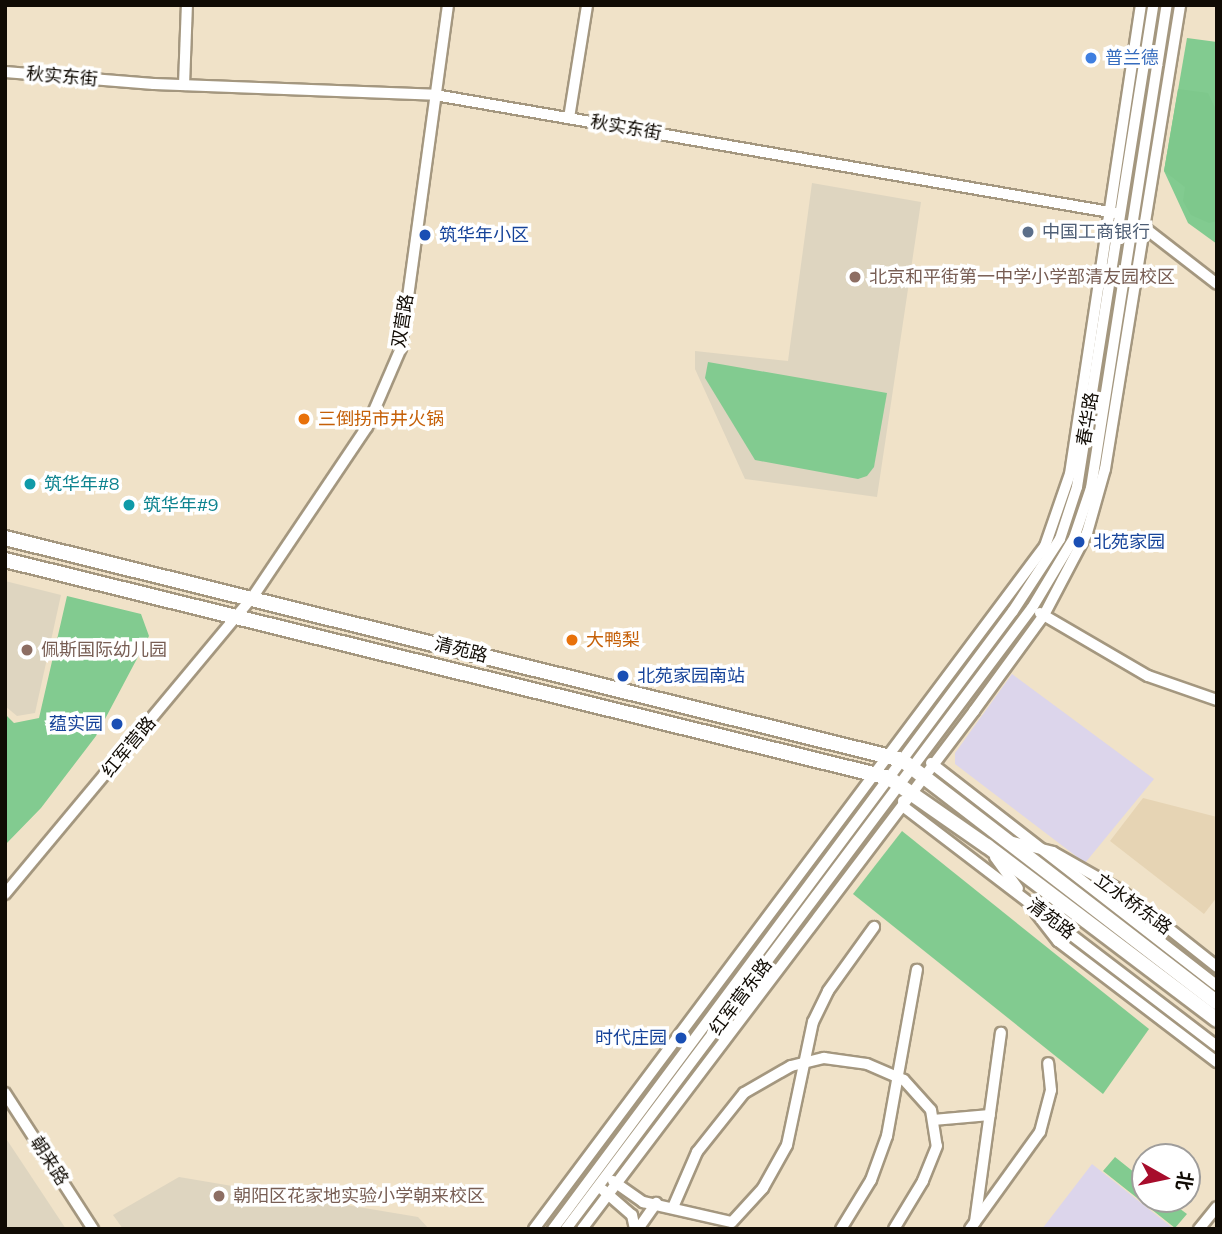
<!DOCTYPE html>
<meta charset="utf-8">
<style>
body{margin:0}
#map{position:relative;width:1222px;height:1234px;overflow:hidden;background:#f0e2c8;font-family:Mulish,"Noto Sans SC",sans-serif}
div>[style]{position:absolute}
[style*='--x']{left:calc(var(--x)*1px);top:calc(var(--y)*1px);width:calc(var(--w)*1px);rotate:calc(var(--a)*1deg)}
.built>*{inset:0;background:#e6d4b4}
.industrial>*{inset:0;background:#dcd5eb}
.education>*{inset:0;background:#ded5c0}
.green>*{inset:0;background:#82cb90}
.forest>*{inset:0;background:#7ec88c}
.roads{filter:drop-shadow(2px 0 #a4977f) drop-shadow(-2px 0 #a4977f) drop-shadow(0 2px #a4977f) drop-shadow(0 -2px #a4977f)}
.minor>*{height:10px;margin:-5px;padding:0 5px;transform-origin:5px;border-radius:5px;background:#fff}
.major>*{height:14px;margin:-7px;padding:0 7px;transform-origin:7px;border-radius:7px;background:#fff}
.dots>*{width:19px;height:19px;translate:-50% -50%;box-sizing:border-box;border:4px solid #fff;border-radius:50%}
span{translate:-50% -50%;white-space:nowrap;text-align:center;line-height:1.15;-webkit-text-stroke:7px #fff;paint-order:stroke}
.shop-label{font-size:18px;color:#366cbe}
.left{translate:0 -50%;text-align:left}
.street-label{font-size:18px;color:#100b04}
.service-label{font-size:18px;color:#4e5e75}
.transit-label{font-size:18px;color:#164399}
.right{translate:-100% -50%;text-align:right}
.education-label{font-size:18px;color:#785e54}
.food-label{font-size:18px;color:#c56008}
.culture-label{font-size:18px;color:#0d838f}
.frame{position:absolute;inset:0;border:7px solid #100b04;pointer-events:none}
.north{position:absolute;left:1131px;top:1143px;width:70px;height:70px;box-sizing:border-box;background:#fff;border:2px solid #9f9d9b;border-radius:50%;rotate:99deg;font-size:19px;font-weight:700;line-height:28px;text-align:center;color:#100b04}
.north::after{content:'';display:block;margin:auto;width:24px;height:32px;background:#a70d2c;clip-path:polygon(50% 0,100% 100%,50% 72%,0 100%)}
</style>
<div id="map">
<div class="built">
<div style="clip-path:polygon(1143px 798px,1217px 817px,1217px 897px,1204px 914px,1110px 841px)"></div>
</div>
<div class="industrial">
<div style="clip-path:polygon(1012px 674px,1154px 779px,1085px 863px,955px 764px,955px 753px)"></div>
<div style="clip-path:polygon(1092px 1164px,1174px 1229px,1042px 1229px)"></div>
</div>
<div class="education">
<div style="clip-path:polygon(812px 183px,921px 202px,877px 497px,745px 479px,695px 369px,695px 351px,788px 361px)"></div>
<div style="clip-path:polygon(5px 581px,61px 595px,35px 713px,17px 716px,5px 706px)"></div>
<div style="clip-path:polygon(5px 1137px,66px 1229px,5px 1229px)"></div>
<div style="clip-path:polygon(179px 1177px,418px 1217px,429px 1229px,123px 1229px,113px 1215px)"></div>
</div>
<div class="green">
<div style="clip-path:polygon(1187px 38px,1217px 42px,1217px 244px,1188px 223px,1164px 171px)"></div>
<div style="clip-path:polygon(708px 362px,887px 393px,874px 467px,867px 476px,858px 479px,755px 460px,705px 378px)"></div>
<div style="clip-path:polygon(67px 596px,141px 614px,149px 636px,96px 736px,41px 808px,5px 845px,5px 714px,14px 723px,39px 718px)"></div>
<div style="clip-path:polygon(902px 831px,1149px 1029px,1103px 1094px,853px 894px)"></div>
<div style="clip-path:polygon(1115px 1157px,1145px 1181px,1145px 1199px,1167px 1199px,1187px 1214px,1175px 1228px,1103px 1171px)"></div>
</div>
<div class="forest">
<div style="clip-path:polygon(1178px 89px,1208px 93px,1217px 112px,1217px 221px,1209px 223px,1191px 215px,1183px 201px,1185px 187px,1164px 171px)"></div>
</div>
<div class="roads">
<div class="minor">
<div style="--x:5;--y:72;--w:149;--a:4.6"></div>
<div style="--x:154;--y:84;--w:281;--a:2.2"></div>
<div style="--x:435;--y:95;--w:690;--a:9.84"></div>
<div style="--x:184;--y:85;--w:80;--a:-87.9"></div>
<div style="--x:569;--y:118;--w:114;--a:-80.9"></div>
<div style="--x:1141;--y:225;--w:96;--a:37.8"></div>
<div style="--x:1040;--y:613;--w:125;--a:30.3"></div>
<div style="--x:1148;--y:676;--w:73;--a:19.2"></div>
<div style="--x:931;--y:763;--w:363;--a:37.9"></div>
<div style="--x:903;--y:801;--w:6;--a:81"></div>
<div style="--x:904;--y:807;--w:394;--a:37.4"></div>
<div style="--x:1013;--y:842;--w:41;--a:14"></div>
<div style="--x:1053;--y:852;--w:77;--a:29.6"></div>
<div style="--x:1120;--y:890;--w:124;--a:38.4"></div>
<div style="--x:995;--y:857;--w:39;--a:54"></div>
<div style="--x:5;--y:894;--w:386;--a:-50.2"></div>
<div style="--x:252;--y:598;--w:206;--a:-56.1"></div>
<div style="--x:367;--y:427;--w:86;--a:-66.7"></div>
<div style="--x:401;--y:348;--w:346;--a:-82.2"></div>
<div style="--x:1036;--y:913;--w:36;--a:52"></div>
<div style="--x:1058;--y:941;--w:200;--a:37.3"></div>
<div style="--x:5;--y:1093;--w:162;--a:57.1"></div>
<div style="--x:933;--y:1120;--w:57;--a:-5"></div>
<div style="--x:613;--y:1181;--w:37;--a:35"></div>
<div style="--x:643;--y:1202;--w:91;--a:12.7"></div>
<div style="--x:732;--y:1222;--w:46;--a:-47.6"></div>
<div style="--x:763;--y:1188;--w:49;--a:-60.8"></div>
<div style="--x:787;--y:1145;--w:126;--a:-78.1"></div>
<div style="--x:813;--y:1022;--w:34;--a:-64"></div>
<div style="--x:828;--y:991;--w:79;--a:-54.3"></div>
<div style="--x:603;--y:1190;--w:38;--a:41"></div>
<div style="--x:632;--y:1215;--w:14;--a:78"></div>
<div style="--x:674;--y:1205;--w:58;--a:-66.5"></div>
<div style="--x:697;--y:1152;--w:75;--a:-51.5"></div>
<div style="--x:744;--y:1093;--w:54;--a:-29.9"></div>
<div style="--x:791;--y:1066;--w:34;--a:-14"></div>
<div style="--x:824;--y:1058;--w:43;--a:7.9"></div>
<div style="--x:867;--y:1064;--w:40;--a:23.4"></div>
<div style="--x:904;--y:1080;--w:40;--a:48"></div>
<div style="--x:931;--y:1110;--w:36;--a:81"></div>
<div style="--x:937;--y:1146;--w:38;--a:112"></div>
<div style="--x:923;--y:1181;--w:56;--a:121.1"></div>
<div style="--x:975;--y:1222;--w:191;--a:-82.2"></div>
<div style="--x:534;--y:1229;--w:853;--a:-53.2"></div>
<div style="--x:1045;--y:546;--w:76;--a:-70.9"></div>
<div style="--x:1070;--y:474;--w:474;--a:-81.4"></div>
<div style="--x:553;--y:1229;--w:770;--a:-53.34"></div>
<div style="--x:1013;--y:611;--w:86;--a:-56.9"></div>
<div style="--x:1060;--y:539;--w:55;--a:-71.9"></div>
<div style="--x:1077;--y:487;--w:488;--a:-81"></div>
<div style="--x:566;--y:1229;--w:776;--a:-53.12"></div>
<div style="--x:1032;--y:608;--w:82;--a:-59"></div>
<div style="--x:1074;--y:538;--w:53;--a:-71.2"></div>
<div style="--x:1091;--y:488;--w:489;--a:-81.1"></div>
<div style="--x:582;--y:1229;--w:650;--a:-52.88"></div>
<div style="--x:974;--y:711;--w:119;--a:-53.9"></div>
<div style="--x:1044;--y:615;--w:93;--a:-62.3"></div>
<div style="--x:1087;--y:533;--w:66;--a:-74.3"></div>
<div style="--x:1105;--y:469;--w:470;--a:-80.8"></div>
<div style="--x:638;--y:1229;--w:32;--a:-55"></div>
<div style="--x:841;--y:1229;--w:57;--a:-58.5"></div>
<div style="--x:871;--y:1180;--w:47;--a:-70"></div>
<div style="--x:887;--y:1136;--w:169;--a:-79.8"></div>
<div style="--x:970;--y:1229;--w:120;--a:-54.2"></div>
<div style="--x:1040;--y:1132;--w:43;--a:-75.3"></div>
<div style="--x:1051;--y:1090;--w:27;--a:-96"></div>
<div style="--x:1199;--y:1229;--w:28;--a:-51"></div>
</div>
<div class="major">
<div style="--x:5;--y:538;--w:924;--a:13.9"></div>
<div style="--x:902;--y:760;--w:398;--a:37.6"></div>
<div style="--x:5;--y:560;--w:910;--a:13.85"></div>
<div style="--x:889;--y:778;--w:119;--a:34.8"></div>
<div style="--x:987;--y:846;--w:288;--a:37.1"></div>
</div>
</div>
<div class="dots">
<div style="left:1091px;top:58px;background:#3f7fe0"></div>
<div style="left:1028px;top:232px;background:#5c6f8a"></div>
<div style="left:425px;top:235px;background:#1a4fb4"></div>
<div style="left:855px;top:277px;background:#8d6e63"></div>
<div style="left:304px;top:419px;background:#e8710a"></div>
<div style="left:30px;top:484px;background:#0f9aa8"></div>
<div style="left:129px;top:505px;background:#0f9aa8"></div>
<div style="left:1079px;top:542px;background:#1a4fb4"></div>
<div style="left:572px;top:640px;background:#e8710a"></div>
<div style="left:27px;top:650px;background:#8d6e63"></div>
<div style="left:623px;top:676px;background:#1a4fb4"></div>
<div style="left:117px;top:724px;background:#1a4fb4"></div>
<div style="left:681px;top:1038px;background:#1a4fb4"></div>
<div style="left:219px;top:1196px;background:#8d6e63"></div>
</div>
<div class="shop-label">
<span class="left" style="left:1105px;top:58px">普兰德</span>
</div>
<div class="street-label">
<span style="left:62px;top:77px;rotate:5deg">秋实东街</span>
<span style="left:626px;top:128px;rotate:10deg">秋实东街</span>
<span style="left:403px;top:321px;rotate:-81deg">双营路</span>
<span style="left:1088px;top:419px;rotate:-81deg">春华路</span>
<span style="left:461px;top:650px;rotate:14deg">清苑路</span>
<span style="left:129px;top:747px;rotate:-50deg">红军营路</span>
<span style="left:1133px;top:904px;rotate:36deg">立水桥东路</span>
<span style="left:1051px;top:919px;rotate:37deg">清苑路</span>
<span style="left:741px;top:997px;rotate:-53deg">红军营东路</span>
<span style="left:49px;top:1161px;rotate:57deg">朝来路</span>
</div>
<div class="service-label">
<span class="left" style="left:1042px;top:232px">中国工商银行</span>
</div>
<div class="transit-label">
<span class="left" style="left:439px;top:235px">筑华年小区</span>
<span class="left" style="left:1093px;top:542px">北苑家园</span>
<span class="left" style="left:637px;top:676px">北苑家园南站</span>
<span class="right" style="left:103px;top:724px">蕴实园</span>
<span class="right" style="left:667px;top:1038px">时代庄园</span>
</div>
<div class="education-label">
<span class="left" style="left:869px;top:277px">北京和平街第一中学小学部清友园校区</span>
<span class="left" style="left:41px;top:650px">佩斯国际幼儿园</span>
<span class="left" style="left:233px;top:1196px">朝阳区花家地实验小学朝来校区</span>
</div>
<div class="food-label">
<span class="left" style="left:318px;top:419px">三倒拐市井火锅</span>
<span class="left" style="left:586px;top:640px">大鸭梨</span>
</div>
<div class="culture-label">
<span class="left" style="left:44px;top:484px">筑华年#8</span>
<span class="left" style="left:143px;top:505px">筑华年#9</span>
</div>
<div class="frame"></div>
<div class="north">北</div>
</div>
